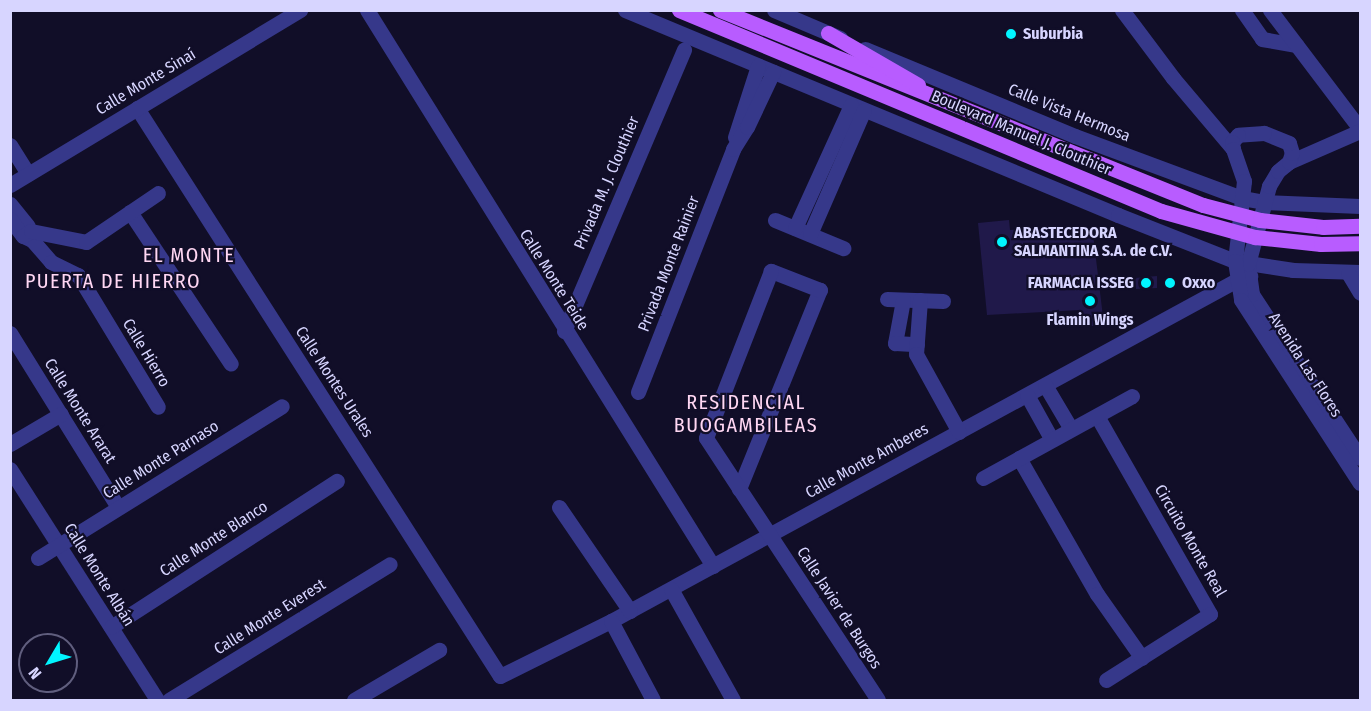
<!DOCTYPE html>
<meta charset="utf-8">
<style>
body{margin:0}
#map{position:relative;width:1371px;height:711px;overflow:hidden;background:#110e28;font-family:"Fira Sans Condensed",sans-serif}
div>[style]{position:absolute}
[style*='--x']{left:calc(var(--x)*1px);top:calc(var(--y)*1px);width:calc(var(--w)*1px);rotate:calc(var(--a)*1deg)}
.building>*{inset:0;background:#20194a}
.minor>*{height:15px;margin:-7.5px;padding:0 7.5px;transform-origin:7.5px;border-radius:7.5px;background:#36388a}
.major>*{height:15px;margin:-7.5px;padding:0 7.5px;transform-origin:7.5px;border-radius:7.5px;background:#b85cff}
.dots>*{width:16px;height:16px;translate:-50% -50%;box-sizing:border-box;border:3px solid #110e28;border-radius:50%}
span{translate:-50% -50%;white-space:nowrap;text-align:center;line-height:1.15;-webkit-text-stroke:4.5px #110e28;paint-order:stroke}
.poi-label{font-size:16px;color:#d7d5ff;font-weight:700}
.left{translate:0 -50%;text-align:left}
.right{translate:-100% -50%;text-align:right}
.street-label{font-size:16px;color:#d7d5ff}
.quarter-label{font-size:20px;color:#ffd7f3;letter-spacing:1.5px}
.frame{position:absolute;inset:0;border:12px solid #d7d5ff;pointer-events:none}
.north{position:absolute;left:18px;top:633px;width:60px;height:60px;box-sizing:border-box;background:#110e28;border:2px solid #605e7e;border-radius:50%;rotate:232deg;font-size:16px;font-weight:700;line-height:24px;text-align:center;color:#d7d5ff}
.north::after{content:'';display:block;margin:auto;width:21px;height:27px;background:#01f5ff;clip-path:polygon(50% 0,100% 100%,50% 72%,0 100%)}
</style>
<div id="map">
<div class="building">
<div style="clip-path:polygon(1009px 220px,1010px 230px,1064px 226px,1066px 236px,1093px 234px,1104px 325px,1082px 327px,1080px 310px,987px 315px,978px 223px)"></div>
<div style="clip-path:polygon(1157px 276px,1157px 288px,1136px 289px,1135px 278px)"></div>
</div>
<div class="minor">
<div style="--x:367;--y:10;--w:655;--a:58.11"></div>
<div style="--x:625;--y:10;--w:534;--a:22.58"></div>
<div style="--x:1118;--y:215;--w:126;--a:21.5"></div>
<div style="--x:1235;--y:261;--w:59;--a:8.8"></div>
<div style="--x:1293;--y:270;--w:67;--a:1.7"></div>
<div style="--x:774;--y:10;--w:72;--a:23"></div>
<div style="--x:1122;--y:10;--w:85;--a:53.1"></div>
<div style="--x:1173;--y:78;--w:93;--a:49.8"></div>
<div style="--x:1242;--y:10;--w:35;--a:55"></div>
<div style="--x:1262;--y:39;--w:35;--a:10"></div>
<div style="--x:1270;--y:10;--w:149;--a:52.9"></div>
<div style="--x:865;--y:49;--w:227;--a:22.5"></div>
<div style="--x:1075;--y:136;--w:178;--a:20.4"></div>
<div style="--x:1242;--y:198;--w:22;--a:10"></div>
<div style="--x:1264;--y:202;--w:96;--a:2.4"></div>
<div style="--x:137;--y:108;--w:674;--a:57.42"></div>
<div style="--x:500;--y:676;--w:124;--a:-26.4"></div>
<div style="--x:611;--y:621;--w:713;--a:-28.58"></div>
<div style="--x:1237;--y:280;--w:14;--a:-17"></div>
<div style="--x:735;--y:137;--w:75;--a:-72.1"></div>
<div style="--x:10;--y:145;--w:34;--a:58"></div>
<div style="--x:1289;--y:162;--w:77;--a:-23.6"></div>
<div style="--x:10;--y:185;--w:339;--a:-31.1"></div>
<div style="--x:10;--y:204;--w:28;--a:51"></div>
<div style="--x:130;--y:212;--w:182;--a:56.4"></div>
<div style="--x:10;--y:219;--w:21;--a:53"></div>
<div style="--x:23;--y:236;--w:10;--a:24"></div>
<div style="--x:32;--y:240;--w:29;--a:49"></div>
<div style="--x:51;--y:262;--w:30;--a:26"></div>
<div style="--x:78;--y:275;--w:154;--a:58.8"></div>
<div style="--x:775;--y:220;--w:74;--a:22.4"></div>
<div style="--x:795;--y:228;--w:135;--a:-65.5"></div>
<div style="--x:810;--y:234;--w:135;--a:-66.5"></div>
<div style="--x:23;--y:236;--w:9;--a:-32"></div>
<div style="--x:31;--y:231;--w:56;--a:11.3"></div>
<div style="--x:86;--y:242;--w:87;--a:-34.2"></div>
<div style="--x:1348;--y:273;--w:23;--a:59"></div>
<div style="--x:887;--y:299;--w:56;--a:2"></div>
<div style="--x:903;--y:300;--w:44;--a:100.5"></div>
<div style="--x:895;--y:343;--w:22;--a:3"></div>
<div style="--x:920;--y:300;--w:54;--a:94.2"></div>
<div style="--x:916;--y:354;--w:89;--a:61.1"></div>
<div style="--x:564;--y:331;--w:306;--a:-66.9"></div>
<div style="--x:10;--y:333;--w:205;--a:58.2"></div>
<div style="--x:1045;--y:385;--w:51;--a:59.4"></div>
<div style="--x:638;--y:392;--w:261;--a:-68.6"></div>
<div style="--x:733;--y:149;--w:26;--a:-58"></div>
<div style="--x:747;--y:127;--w:61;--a:-64.7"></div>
<div style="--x:1027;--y:395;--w:51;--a:60.9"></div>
<div style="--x:1097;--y:416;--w:228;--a:60.3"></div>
<div style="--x:1210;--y:614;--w:123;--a:147.6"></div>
<div style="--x:10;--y:444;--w:59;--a:-30.5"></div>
<div style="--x:1019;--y:458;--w:157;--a:60.2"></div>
<div style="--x:1097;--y:594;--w:78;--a:54.9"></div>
<div style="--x:1360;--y:458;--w:196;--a:-123.4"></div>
<div style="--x:1252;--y:294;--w:30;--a:-98"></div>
<div style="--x:1248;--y:264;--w:81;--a:-74.9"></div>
<div style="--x:1269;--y:186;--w:17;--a:-59"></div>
<div style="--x:1278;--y:171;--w:14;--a:-39"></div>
<div style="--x:1289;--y:162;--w:9;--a:-72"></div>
<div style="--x:1292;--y:153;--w:10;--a:-107"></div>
<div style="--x:1289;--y:143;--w:27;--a:-158"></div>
<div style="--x:1264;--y:133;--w:26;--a:176"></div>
<div style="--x:1238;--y:135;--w:9;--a:131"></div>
<div style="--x:1232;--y:142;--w:7;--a:82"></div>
<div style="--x:1233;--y:149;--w:34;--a:71"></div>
<div style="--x:1244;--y:181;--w:81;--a:96.4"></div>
<div style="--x:1235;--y:261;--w:39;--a:81"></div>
<div style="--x:1241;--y:300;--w:218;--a:57"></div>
<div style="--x:10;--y:469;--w:274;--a:57.5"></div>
<div style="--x:983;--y:478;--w:170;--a:-28.8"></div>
<div style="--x:739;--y:489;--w:215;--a:-67.9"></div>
<div style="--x:820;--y:290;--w:53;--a:-158.8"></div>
<div style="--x:771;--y:271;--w:179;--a:111.3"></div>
<div style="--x:706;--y:438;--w:313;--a:56.7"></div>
<div style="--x:559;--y:507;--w:126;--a:55.7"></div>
<div style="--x:38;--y:558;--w:287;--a:-31.9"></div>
<div style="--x:671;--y:589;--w:127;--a:60.8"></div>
<div style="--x:611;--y:621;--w:89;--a:62"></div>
<div style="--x:111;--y:627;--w:269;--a:-32.9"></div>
<div style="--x:169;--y:700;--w:259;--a:-31.6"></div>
<div style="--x:354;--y:700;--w:99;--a:-30.5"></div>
</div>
<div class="major">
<div style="--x:679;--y:10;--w:522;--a:22.64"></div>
<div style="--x:1161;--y:211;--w:98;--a:15.5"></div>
<div style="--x:1255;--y:237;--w:66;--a:6.1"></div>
<div style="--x:1321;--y:244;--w:39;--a:-1"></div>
<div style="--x:720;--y:10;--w:521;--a:21.99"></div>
<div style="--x:1203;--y:205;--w:59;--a:14.7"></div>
<div style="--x:1260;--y:220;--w:63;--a:6.3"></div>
<div style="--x:1323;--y:227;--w:37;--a:-2"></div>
<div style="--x:828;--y:33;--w:104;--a:30"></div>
</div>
<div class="dots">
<div style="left:1011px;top:34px;background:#01f5ff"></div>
<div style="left:1002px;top:242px;background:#01f5ff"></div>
<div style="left:1146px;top:283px;background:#01f5ff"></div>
<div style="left:1170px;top:283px;background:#01f5ff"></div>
<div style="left:1090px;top:301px;background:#01f5ff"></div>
</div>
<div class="poi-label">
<span class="left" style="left:1023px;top:34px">Suburbia</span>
<span class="left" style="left:1014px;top:242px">ABASTECEDORA<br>SALMANTINA S.A. de C.V.</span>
<span class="right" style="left:1134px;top:283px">FARMACIA ISSEG</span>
<span class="left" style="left:1182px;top:283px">Oxxo</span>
<span style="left:1090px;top:320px">Flamin Wings</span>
</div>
<div class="street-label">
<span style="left:146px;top:82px;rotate:-31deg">Calle Monte Sinaí</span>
<span style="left:1069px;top:113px;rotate:22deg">Calle Vista Hermosa</span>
<span style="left:1021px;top:133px;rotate:23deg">Boulevard Manuel J. Clouthier</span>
<span style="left:607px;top:183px;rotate:-67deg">Privada M. J. Clouthier</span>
<span style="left:669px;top:264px;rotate:-69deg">Privada Monte Rainier</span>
<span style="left:554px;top:280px;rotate:58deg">Calle Monte Teide</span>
<span style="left:146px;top:353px;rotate:59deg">Calle Hierro</span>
<span style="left:1305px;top:365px;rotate:57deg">Avenida Las Flores</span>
<span style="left:334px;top:382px;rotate:57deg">Calle Montes Urales</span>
<span style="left:80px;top:411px;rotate:58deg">Calle Monte Ararat</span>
<span style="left:161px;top:460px;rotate:-32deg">Calle Monte Parnaso</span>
<span style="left:867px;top:461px;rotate:-29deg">Calle Monte Amberes</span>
<span style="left:214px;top:539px;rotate:-33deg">Calle Monte Blanco</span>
<span style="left:1190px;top:541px;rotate:60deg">Circuito Monte Real</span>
<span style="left:99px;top:575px;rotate:58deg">Calle Monte Albán</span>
<span style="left:839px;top:608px;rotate:57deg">Calle Javier de Burgos</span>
<span style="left:270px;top:617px;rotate:-32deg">Calle Monte Everest</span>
</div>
<div class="quarter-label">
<span style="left:189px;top:255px">EL MONTE</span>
<span style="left:113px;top:281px">PUERTA DE HIERRO</span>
<span style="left:746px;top:414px">RESIDENCIAL<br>BUOGAMBILEAS</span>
</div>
<div class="frame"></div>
<div class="north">N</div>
</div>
